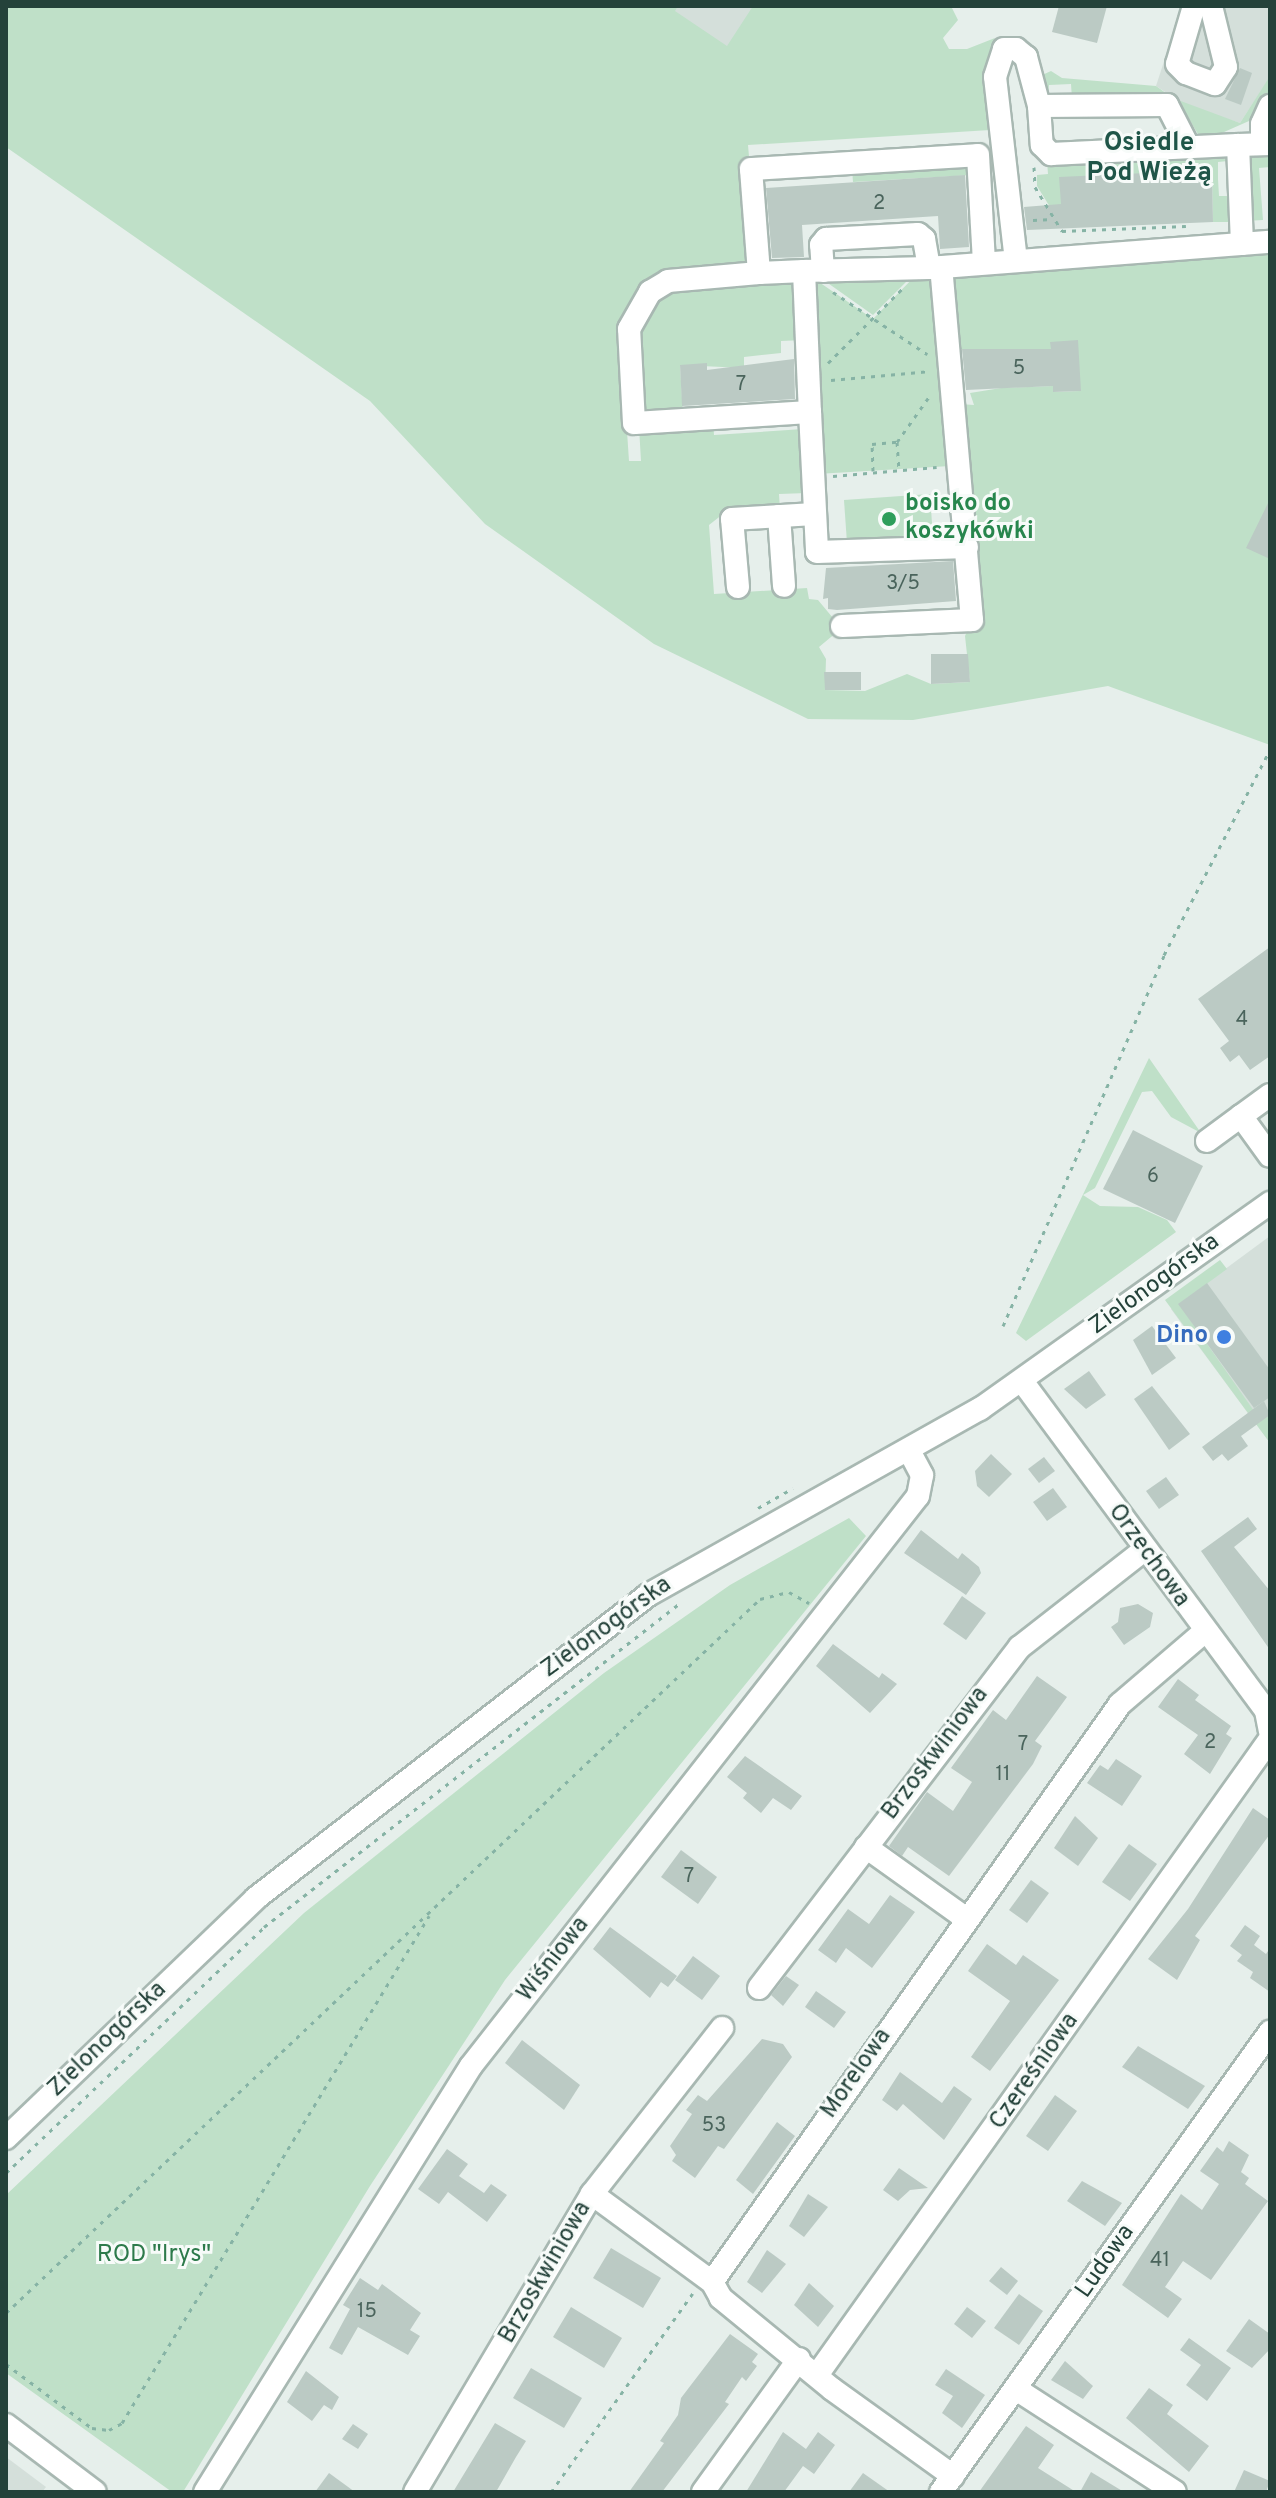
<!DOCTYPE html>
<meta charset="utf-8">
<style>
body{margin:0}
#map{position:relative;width:1276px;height:2498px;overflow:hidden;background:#e6efeb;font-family:Overpass,sans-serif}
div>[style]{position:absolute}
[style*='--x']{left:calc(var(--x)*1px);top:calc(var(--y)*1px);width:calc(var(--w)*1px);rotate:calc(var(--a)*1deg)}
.built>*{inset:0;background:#d4dfda}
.green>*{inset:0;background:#bfe0c8}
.building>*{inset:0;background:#bbcac4}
.path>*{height:3px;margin-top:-1.5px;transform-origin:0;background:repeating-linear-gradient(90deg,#86b3a5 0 4px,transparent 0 10px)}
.roads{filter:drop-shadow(2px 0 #a8b8b2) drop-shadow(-2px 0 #a8b8b2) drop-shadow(0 2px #a8b8b2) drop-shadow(0 -2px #a8b8b2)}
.minor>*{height:22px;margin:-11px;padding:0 11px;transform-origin:11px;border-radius:11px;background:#fff}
.dots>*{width:22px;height:22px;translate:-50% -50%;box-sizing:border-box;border:4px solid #f7fbf9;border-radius:50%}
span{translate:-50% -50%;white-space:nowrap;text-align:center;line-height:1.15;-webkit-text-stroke:6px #f7fbf9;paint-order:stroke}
.number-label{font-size:20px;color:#4a645c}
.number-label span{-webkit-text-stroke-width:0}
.leisure-label{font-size:24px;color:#27864d;font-weight:700}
.left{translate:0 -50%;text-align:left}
.street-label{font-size:24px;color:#24423a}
.shop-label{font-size:24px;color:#366cbe;font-weight:700}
.right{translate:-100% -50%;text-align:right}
.park-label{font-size:24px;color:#2d7a4b}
.neighbourhood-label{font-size:26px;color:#1f5548;font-weight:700}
.frame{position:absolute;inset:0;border:8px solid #24423a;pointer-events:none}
</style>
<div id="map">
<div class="built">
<div style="clip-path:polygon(659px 6px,819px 6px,746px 124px)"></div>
<div style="clip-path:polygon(1182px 6px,1270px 6px,1270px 77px,1240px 123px,1185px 105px,1156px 86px)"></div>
<div style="clip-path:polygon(1270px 1236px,1270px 1443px,1171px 1309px)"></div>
<div style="clip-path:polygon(6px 2457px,46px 2487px,42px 2492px,6px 2492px)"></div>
</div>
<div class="green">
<div style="clip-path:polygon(6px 6px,678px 6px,675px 11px,727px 46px,753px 6px,951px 6px,958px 20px,943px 38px,949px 49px,967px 49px,995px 38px,986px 80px,990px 130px,748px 145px,759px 270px,666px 278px,620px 327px,629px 461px,641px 461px,639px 427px,713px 420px,714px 435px,803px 429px,807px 493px,779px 494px,780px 510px,723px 514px,709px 525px,714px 594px,807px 588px,809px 599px,818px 600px,838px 624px,837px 632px,819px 647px,826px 659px,825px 690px,865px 691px,907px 674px,931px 684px,970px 682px,965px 636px,972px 620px,960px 404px,974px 405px,970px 393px,1001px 388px,1053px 386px,1054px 392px,1080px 391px,1051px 342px,1051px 349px,958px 349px,949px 273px,1270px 252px,1270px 745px,1108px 686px,913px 720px,808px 719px,654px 644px,485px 524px,370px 401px,6px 147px)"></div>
<div style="clip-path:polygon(1051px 71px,1062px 78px,1156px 86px,1170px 96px,1072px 99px,1071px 84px,1049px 85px,1048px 100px,1040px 76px)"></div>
<div style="clip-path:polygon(1270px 76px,1270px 94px,1249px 121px,1215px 136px,1199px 136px,1178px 100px,1240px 123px)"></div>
<div style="clip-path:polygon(1270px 151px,1270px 167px,1259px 168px,1263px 220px,1245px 221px,1244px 166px,1254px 153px)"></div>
<div style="clip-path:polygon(1217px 155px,1228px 161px,1218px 162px,1218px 179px,1219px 196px,1229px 196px,1230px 222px,1213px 222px,1212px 171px,1063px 228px,1037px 186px,1037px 175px,1048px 174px,1047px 161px)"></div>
<div style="clip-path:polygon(970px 163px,972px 175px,853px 182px,852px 169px)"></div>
<div style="clip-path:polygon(917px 271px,873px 315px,815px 274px)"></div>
<div style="clip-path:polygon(919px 272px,933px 273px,950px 466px,817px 474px,813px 278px,873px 319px)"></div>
<div style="clip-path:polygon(800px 275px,803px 340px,781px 341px,781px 353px,744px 357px,744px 368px,680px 365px,683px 415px,637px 419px,632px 330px,660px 288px)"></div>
<div style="clip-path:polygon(930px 494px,933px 538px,847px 543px,844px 500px)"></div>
<div style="clip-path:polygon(1149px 1058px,1201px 1133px,1171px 1117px,1152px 1091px,1142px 1092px,1095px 1188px,1083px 1195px,1100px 1206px,1138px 1207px,1167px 1220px,1176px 1232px,1026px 1341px,1016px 1333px)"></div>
<div style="clip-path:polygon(1220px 1260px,1227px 1269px,1179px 1304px,1261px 1421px,1270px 1415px,1270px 1443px,1165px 1300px)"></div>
<div style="clip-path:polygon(849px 1518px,866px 1536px,505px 1980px,370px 2186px,183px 2492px,172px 2492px,6px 2373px,6px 2195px,304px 1913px,604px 1673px,730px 1585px)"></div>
</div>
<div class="building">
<div style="clip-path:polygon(1059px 6px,1107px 6px,1097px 43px,1052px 32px)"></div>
<div style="clip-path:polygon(1240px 68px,1252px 73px,1241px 105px,1225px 99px)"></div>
<div style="clip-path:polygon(1212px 170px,1213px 222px,1027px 230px,1024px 207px,1061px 204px,1059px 177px)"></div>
<div style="clip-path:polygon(965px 175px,969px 247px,940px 249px,938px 216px,802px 225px,804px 257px,772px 258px,766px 188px)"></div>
<div style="clip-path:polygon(1078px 340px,1081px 391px,1053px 392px,1053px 386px,966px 390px,962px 349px,1051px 349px,1050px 342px)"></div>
<div style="clip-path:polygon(794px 359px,795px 399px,682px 406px,680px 365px,707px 363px,707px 370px)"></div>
<div style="clip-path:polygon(1270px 499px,1270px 559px,1246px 548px)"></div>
<div style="clip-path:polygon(953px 561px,956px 601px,837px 610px,828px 609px,828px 598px,823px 599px,826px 568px)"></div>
<div style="clip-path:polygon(931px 654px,968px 654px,970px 682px,931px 684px)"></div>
<div style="clip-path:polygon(824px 672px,861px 672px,861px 690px,825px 690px)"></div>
<div style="clip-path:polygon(1270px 947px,1270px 1056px,1250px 1070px,1239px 1055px,1230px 1062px,1220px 1048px,1229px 1041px,1198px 999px)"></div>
<div style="clip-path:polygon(1133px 1130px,1203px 1166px,1175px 1223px,1103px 1189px)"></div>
<div style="clip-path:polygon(1207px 1283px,1270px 1370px,1270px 1397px,1254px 1408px,1178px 1304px)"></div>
<div style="clip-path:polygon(1152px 1326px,1176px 1358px,1152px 1375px,1133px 1340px)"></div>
<div style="clip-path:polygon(1089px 1371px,1106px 1395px,1086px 1409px,1064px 1389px)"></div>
<div style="clip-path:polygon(1152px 1386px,1190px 1434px,1169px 1450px,1134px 1399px)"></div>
<div style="clip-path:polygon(1264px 1401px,1270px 1415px,1241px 1436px,1248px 1446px,1228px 1461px,1222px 1454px,1213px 1461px,1202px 1447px)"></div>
<div style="clip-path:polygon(991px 1454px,1012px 1474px,989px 1497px,977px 1486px,975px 1471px)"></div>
<div style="clip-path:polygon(1044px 1457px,1055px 1471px,1039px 1483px,1028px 1469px)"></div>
<div style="clip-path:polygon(1166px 1477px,1179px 1495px,1159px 1509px,1146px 1491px)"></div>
<div style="clip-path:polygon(1053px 1488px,1067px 1507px,1047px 1521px,1033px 1502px)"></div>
<div style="clip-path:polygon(1248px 1517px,1257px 1529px,1234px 1547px,1270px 1591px,1270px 1650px,1201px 1551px)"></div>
<div style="clip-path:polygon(921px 1530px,958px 1559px,962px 1553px,979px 1567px,981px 1573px,966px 1595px,904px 1553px)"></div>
<div style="clip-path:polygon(962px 1596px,986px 1613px,966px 1640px,943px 1624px)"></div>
<div style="clip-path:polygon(1138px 1604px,1153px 1613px,1150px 1627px,1124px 1645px,1111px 1627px,1118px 1622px,1120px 1608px)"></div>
<div style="clip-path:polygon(833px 1644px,879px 1678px,882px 1673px,897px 1684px,870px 1713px,816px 1666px)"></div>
<div style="clip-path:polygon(1037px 1676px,1067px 1697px,1035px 1741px,1042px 1746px,1033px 1764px,949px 1876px,908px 1847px,902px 1856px,889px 1846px,927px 1792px,953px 1811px,972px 1782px,951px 1768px,993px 1710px,1006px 1720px)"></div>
<div style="clip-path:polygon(1178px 1679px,1199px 1695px,1195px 1700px,1231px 1726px,1226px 1734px,1232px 1738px,1210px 1774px,1184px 1754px,1198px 1735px,1158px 1707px)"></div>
<div style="clip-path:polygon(745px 1756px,802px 1796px,791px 1810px,773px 1798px,761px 1813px,743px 1798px,747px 1793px,727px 1777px)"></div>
<div style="clip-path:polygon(1116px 1759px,1142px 1776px,1122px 1806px,1087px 1783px,1100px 1765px,1108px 1770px)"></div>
<div style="clip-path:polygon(1253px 1808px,1270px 1820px,1270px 1834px,1195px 1936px,1200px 1940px,1177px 1980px,1148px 1959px,1188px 1909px)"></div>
<div style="clip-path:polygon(1075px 1816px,1098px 1838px,1078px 1866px,1054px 1848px)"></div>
<div style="clip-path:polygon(1129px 1844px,1157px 1864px,1130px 1901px,1102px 1882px)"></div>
<div style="clip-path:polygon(681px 1850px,717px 1877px,698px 1904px,661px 1877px)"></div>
<div style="clip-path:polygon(1031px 1880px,1049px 1893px,1027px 1923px,1009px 1910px)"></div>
<div style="clip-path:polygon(890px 1895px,915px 1912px,872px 1968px,846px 1948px,836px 1963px,818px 1950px,848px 1909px,869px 1924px)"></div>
<div style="clip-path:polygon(1245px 1925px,1260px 1936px,1254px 1945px,1266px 1954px,1270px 1948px,1270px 1992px,1250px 1978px,1253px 1972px,1237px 1961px,1242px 1955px,1230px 1946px)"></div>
<div style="clip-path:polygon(610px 1927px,677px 1976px,668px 1987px,661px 1982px,650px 1998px,593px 1949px)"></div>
<div style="clip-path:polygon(987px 1944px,1016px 1965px,1023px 1955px,1059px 1980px,990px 2071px,971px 2057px,1010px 2001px,968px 1971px)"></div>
<div style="clip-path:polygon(693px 1956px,720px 1976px,702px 2000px,675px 1980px)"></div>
<div style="clip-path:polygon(786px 1976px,799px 1985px,783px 2006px,771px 1995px)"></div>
<div style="clip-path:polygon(816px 1991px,846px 2012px,834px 2028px,805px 2007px)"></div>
<div style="clip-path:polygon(762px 2039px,783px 2044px,792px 2057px,724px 2149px,718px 2146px,695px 2178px,672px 2161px,676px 2155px,670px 2146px,692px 2114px,686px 2110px,698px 2095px,707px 2101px)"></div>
<div style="clip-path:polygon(522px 2040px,580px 2085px,564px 2110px,505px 2063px)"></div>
<div style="clip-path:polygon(1138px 2046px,1205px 2086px,1188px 2109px,1122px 2067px)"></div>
<div style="clip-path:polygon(900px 2072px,942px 2103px,954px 2086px,972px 2099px,944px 2140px,903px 2104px,897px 2111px,882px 2100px)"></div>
<div style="clip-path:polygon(1055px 2095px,1077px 2111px,1048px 2151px,1026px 2136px)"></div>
<div style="clip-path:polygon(777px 2122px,795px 2136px,753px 2194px,736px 2180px)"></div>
<div style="clip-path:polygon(1229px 2141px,1249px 2155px,1241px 2172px,1249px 2178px,1245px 2184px,1268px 2201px,1211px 2280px,1183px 2261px,1165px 2287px,1182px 2299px,1168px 2318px,1122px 2285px,1181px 2194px,1202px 2210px,1219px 2184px,1200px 2171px,1217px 2147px,1223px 2152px)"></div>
<div style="clip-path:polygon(447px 2149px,468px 2164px,459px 2176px,484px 2193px,491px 2184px,507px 2195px,487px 2222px,448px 2192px,439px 2204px,418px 2189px)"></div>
<div style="clip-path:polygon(899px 2168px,928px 2188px,910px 2190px,898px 2201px,883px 2190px)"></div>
<div style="clip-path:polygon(1082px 2181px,1122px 2203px,1105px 2226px,1067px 2201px)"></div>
<div style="clip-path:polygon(808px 2194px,828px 2207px,804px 2237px,789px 2226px)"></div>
<div style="clip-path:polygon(611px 2248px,661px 2278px,643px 2308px,593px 2278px)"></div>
<div style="clip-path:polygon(767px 2250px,786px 2264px,762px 2293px,747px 2282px)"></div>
<div style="clip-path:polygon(1001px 2267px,1018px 2281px,1007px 2295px,989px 2281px)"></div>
<div style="clip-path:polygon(360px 2278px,378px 2290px,382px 2284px,421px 2313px,410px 2330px,420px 2336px,408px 2355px,358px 2327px,342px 2355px,329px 2348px,350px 2309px,343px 2305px)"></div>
<div style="clip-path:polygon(809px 2283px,834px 2306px,818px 2327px,794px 2305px)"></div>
<div style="clip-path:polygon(1019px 2294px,1043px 2311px,1019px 2345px,994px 2328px)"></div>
<div style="clip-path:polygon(571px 2307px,622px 2338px,604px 2368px,553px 2337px)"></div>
<div style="clip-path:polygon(967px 2307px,986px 2321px,972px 2338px,954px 2324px)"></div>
<div style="clip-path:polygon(1249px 2319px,1270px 2334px,1270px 2349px,1252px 2368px,1226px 2351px)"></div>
<div style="clip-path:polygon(730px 2334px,758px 2354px,752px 2362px,757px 2366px,746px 2381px,742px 2377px,725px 2402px,729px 2404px,662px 2492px,629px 2492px,664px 2443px,660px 2441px,678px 2415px,681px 2398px)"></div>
<div style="clip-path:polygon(1189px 2338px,1231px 2368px,1207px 2401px,1186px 2385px,1201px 2365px,1180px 2350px)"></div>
<div style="clip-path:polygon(1065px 2361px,1093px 2386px,1083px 2399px,1051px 2380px)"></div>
<div style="clip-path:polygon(531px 2368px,582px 2398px,564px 2428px,513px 2398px)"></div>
<div style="clip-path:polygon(946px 2369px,985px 2395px,962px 2428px,942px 2413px,953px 2396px,935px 2385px)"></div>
<div style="clip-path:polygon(306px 2371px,339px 2397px,332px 2410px,324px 2405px,312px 2421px,287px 2402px)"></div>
<div style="clip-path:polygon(1149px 2388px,1173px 2405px,1167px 2414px,1209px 2446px,1189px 2472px,1126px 2418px)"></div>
<div style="clip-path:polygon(495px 2423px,526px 2441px,516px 2457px,496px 2492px,453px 2492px)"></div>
<div style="clip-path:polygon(353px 2424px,368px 2434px,358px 2449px,342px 2439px)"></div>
<div style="clip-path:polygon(1026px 2426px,1054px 2445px,1038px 2468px,1076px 2492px,979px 2492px)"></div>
<div style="clip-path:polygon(783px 2432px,806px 2449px,818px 2432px,835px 2445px,814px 2474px,803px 2466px,784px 2492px,746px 2492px)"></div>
<div style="clip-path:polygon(1244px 2470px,1270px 2481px,1266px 2492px,1234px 2492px)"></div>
<div style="clip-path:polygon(1091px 2472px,1124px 2492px,1080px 2492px)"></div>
<div style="clip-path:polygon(329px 2473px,355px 2492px,315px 2492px)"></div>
<div style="clip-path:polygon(863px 2473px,890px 2492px,849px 2492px)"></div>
</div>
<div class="path">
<div style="--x:1034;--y:167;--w:20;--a:87"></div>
<div style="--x:1035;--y:187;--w:52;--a:58.5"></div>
<div style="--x:1062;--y:231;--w:124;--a:-2.3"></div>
<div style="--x:1033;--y:220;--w:20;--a:-3"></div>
<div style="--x:833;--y:292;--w:113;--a:33.4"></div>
<div style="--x:828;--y:363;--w:105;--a:-45"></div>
<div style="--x:831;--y:380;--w:100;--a:-5.1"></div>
<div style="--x:897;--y:442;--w:59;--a:-54.7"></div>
<div style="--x:873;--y:471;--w:27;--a:-92"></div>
<div style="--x:872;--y:444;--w:25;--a:-5"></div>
<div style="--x:897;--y:442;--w:28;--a:86"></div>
<div style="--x:833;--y:476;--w:104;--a:-4.9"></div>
<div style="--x:1003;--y:1326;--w:404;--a:-66.5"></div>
<div style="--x:1164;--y:955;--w:231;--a:-62.7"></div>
<div style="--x:758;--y:1508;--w:40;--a:-29.7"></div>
<div style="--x:6;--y:2173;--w:356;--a:-43.6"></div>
<div style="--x:264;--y:1927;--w:527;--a:-37.91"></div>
<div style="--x:6;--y:2313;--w:1038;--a:-43.44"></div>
<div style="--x:760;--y:1599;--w:30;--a:-14"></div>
<div style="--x:789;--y:1592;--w:23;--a:29"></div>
<div style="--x:6;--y:2364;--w:107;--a:36.7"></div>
<div style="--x:92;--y:2428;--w:17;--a:7"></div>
<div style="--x:109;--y:2430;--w:15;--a:-28"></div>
<div style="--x:122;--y:2423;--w:593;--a:-58.8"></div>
<div style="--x:551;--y:2492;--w:244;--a:-54.5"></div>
</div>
<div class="roads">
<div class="minor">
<div style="--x:1194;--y:6;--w:60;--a:106.3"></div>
<div style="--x:1177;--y:64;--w:13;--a:45"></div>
<div style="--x:1186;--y:73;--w:31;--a:21"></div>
<div style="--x:1215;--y:84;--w:20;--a:-57"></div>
<div style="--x:1226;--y:67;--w:63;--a:-103.8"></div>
<div style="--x:1262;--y:144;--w:20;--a:-90"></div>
<div style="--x:1262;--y:124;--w:20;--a:-66"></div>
<div style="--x:1188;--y:146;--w:46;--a:-117.1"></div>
<div style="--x:1167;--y:105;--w:128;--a:179.6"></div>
<div style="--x:1039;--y:106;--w:39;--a:86"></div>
<div style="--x:1042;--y:145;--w:13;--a:45"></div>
<div style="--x:1051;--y:154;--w:187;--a:-2.8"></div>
<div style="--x:1242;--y:244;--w:99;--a:-92.3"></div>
<div style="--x:1238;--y:145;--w:32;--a:-2"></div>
<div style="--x:1016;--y:261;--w:185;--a:-96.5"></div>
<div style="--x:995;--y:77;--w:29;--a:-72"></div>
<div style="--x:1004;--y:49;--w:12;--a:0"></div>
<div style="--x:1016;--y:49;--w:13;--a:39"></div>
<div style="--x:1026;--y:57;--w:51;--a:75.1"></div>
<div style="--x:804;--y:271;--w:141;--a:87.6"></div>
<div style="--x:810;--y:412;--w:176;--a:176.4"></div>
<div style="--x:634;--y:423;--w:94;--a:-93"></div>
<div style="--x:629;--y:329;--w:43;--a:-60.4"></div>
<div style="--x:650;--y:292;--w:21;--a:-31"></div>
<div style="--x:668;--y:281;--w:91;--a:-5"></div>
<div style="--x:759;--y:273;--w:45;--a:-2.5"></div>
<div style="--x:804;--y:271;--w:125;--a:-1.4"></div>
<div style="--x:929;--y:268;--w:342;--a:-4.4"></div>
<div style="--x:823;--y:271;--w:26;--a:-94"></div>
<div style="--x:821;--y:245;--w:8;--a:-50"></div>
<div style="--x:826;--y:239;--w:92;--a:-3.1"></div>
<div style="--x:918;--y:234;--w:8;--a:40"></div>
<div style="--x:924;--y:239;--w:29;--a:80"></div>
<div style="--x:759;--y:273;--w:104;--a:-94.4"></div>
<div style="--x:751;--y:169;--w:227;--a:-3.5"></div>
<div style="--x:978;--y:155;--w:108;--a:86.8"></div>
<div style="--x:810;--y:412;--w:140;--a:87.1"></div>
<div style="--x:817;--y:552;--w:150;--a:-1.9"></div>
<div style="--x:779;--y:516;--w:70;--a:85.9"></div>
<div style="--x:738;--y:587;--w:68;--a:-95"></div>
<div style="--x:732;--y:519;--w:82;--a:-3.5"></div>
<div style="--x:842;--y:626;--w:130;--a:-2.6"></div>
<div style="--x:972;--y:620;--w:354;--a:-95"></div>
<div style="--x:1270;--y:1095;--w:36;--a:144"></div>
<div style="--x:1241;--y:1116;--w:49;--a:54.1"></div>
<div style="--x:1207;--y:1141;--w:42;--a:-36.3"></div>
<div style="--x:1022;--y:1381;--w:410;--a:53.5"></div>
<div style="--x:1266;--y:1711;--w:20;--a:79"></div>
<div style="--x:866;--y:1847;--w:122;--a:35.6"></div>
<div style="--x:759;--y:1988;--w:429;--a:-52.6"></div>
<div style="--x:1020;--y:1647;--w:156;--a:-38"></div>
<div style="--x:6;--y:2138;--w:347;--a:-43.8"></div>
<div style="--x:256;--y:1898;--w:495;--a:-37.7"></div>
<div style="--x:648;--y:1595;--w:381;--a:-29.3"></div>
<div style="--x:980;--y:1409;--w:356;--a:-35.4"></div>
<div style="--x:592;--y:2194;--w:149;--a:36.3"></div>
<div style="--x:817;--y:2375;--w:781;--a:-54.54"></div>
<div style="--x:1016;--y:2389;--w:189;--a:32.9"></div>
<div style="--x:6;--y:2425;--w:111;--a:37"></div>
<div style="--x:953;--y:2476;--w:149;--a:-144.3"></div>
<div style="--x:832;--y:2389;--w:144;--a:-140.7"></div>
<div style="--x:721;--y:2298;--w:18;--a:-119"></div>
<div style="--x:712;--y:2282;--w:707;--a:-54.78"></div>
<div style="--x:1120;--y:1704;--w:111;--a:-40.6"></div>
<div style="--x:205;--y:2492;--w:502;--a:-58.02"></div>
<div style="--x:471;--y:2066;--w:724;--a:-51.9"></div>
<div style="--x:918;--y:1496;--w:21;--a:-79"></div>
<div style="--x:922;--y:1475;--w:26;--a:-118"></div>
<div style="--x:415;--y:2492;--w:347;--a:-59.3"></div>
<div style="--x:592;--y:2194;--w:211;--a:-51.9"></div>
<div style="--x:703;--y:2492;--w:164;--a:-54.2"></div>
<div style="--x:941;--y:2492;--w:566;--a:-54.43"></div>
</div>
</div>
<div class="dots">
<div style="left:889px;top:519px;background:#2e9e5b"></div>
<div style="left:1224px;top:1337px;background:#3f7fe0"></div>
</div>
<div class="number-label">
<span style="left:879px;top:204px">2</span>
<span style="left:1019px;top:369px">5</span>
<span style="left:741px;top:385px">7</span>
<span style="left:903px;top:584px">3/5</span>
<span style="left:1242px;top:1020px">4</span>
<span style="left:1153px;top:1177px">6</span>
<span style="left:1210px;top:1743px">2</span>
<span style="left:1023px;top:1745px">7</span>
<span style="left:1003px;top:1775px">11</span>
<span style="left:689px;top:1877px">7</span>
<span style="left:714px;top:2126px">53</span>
<span style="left:1160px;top:2261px">41</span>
<span style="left:367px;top:2312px">15</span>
</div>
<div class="leisure-label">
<span class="left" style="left:905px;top:519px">boisko do<br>koszykówki</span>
</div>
<div class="street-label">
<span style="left:1155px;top:1285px;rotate:-36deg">Zielonogórska</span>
<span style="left:1148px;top:1556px;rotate:54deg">Orzechowa</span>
<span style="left:607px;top:1628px;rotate:-36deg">Zielonogórska</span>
<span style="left:936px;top:1754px;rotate:-53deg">Brzoskwiniowa</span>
<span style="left:554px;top:1960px;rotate:-52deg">Wiśniowa</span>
<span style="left:108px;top:2040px;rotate:-44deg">Zielonogórska</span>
<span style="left:1035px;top:2072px;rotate:-55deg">Czereśniowa</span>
<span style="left:857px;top:2074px;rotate:-55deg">Morelowa</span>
<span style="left:1106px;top:2262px;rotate:-55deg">Ludowa</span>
<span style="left:546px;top:2273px;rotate:-60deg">Brzoskwiniowa</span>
</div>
<div class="shop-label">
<span class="right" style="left:1208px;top:1337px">Dino</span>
</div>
<div class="park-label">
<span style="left:154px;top:2256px">ROD "Irys"</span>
</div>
<div class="neighbourhood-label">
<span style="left:1149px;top:159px">Osiedle<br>Pod Wieżą</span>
</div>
<div class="frame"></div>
</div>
